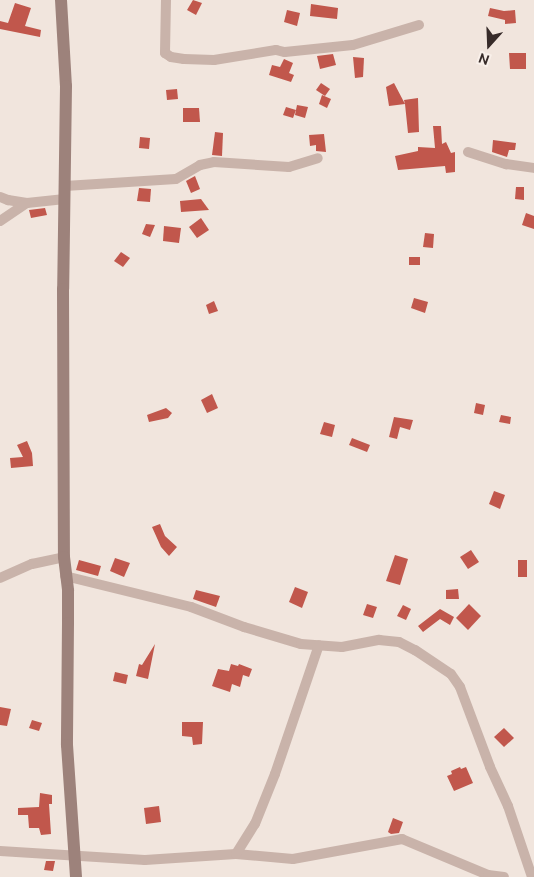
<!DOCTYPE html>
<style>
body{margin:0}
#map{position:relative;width:534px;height:877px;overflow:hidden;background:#f1e5dd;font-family:Ubuntu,sans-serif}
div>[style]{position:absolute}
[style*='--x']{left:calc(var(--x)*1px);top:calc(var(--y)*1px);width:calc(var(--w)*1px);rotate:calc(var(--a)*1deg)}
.building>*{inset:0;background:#c1574c}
.street>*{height:10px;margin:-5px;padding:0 5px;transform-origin:5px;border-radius:5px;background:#c9b3aa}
.secondary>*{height:12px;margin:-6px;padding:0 6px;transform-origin:6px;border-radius:6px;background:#9d827b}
span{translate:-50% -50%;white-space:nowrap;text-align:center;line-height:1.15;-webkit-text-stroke:4px #f9f0ea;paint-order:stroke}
.north{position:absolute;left:464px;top:20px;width:50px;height:50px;-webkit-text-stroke:4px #f9f0ea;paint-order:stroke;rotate:200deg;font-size:14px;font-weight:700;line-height:20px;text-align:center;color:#372b29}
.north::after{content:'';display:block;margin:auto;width:18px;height:22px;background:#372b29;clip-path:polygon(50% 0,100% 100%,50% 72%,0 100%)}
</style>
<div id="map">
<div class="building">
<div style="clip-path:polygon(193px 0,202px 3px,196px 15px,187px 10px)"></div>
<div style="clip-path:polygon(15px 3px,31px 8px,25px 26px,41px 30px,40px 37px,0 29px,0 21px,8px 23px)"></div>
<div style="clip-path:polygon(311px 4px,338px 8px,337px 19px,310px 16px)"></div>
<div style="clip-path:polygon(490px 8px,504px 11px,515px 10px,516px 23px,505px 24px,505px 20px,488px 16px)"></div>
<div style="clip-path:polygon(287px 10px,300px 13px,297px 26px,284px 22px)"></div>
<div style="clip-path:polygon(509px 53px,526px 53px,526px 69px,510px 69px)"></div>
<div style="clip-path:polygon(333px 54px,336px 65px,320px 69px,317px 56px)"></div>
<div style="clip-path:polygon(353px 57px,364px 58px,363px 77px,355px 78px)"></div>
<div style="clip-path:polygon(284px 59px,293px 63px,289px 73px,294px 75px,291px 82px,269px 75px,272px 65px,280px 67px)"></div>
<div style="clip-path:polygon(321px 83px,330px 89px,325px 96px,316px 90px)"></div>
<div style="clip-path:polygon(394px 83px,405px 104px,404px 100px,418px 98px,419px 132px,408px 133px,405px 104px,389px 106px,386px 87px)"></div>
<div style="clip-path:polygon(177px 89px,178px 99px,167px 100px,166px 90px)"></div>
<div style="clip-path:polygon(322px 95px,331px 99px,327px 108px,319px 104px)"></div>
<div style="clip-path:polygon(297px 105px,308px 107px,305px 118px,295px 115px)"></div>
<div style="clip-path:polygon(286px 107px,296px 110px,293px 118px,283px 115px)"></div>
<div style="clip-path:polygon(183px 108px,199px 108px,200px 122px,183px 122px)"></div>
<div style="clip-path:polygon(433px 126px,441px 126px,442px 144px,446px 142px,451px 153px,455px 152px,455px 172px,446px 173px,445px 166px,398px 170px,395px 156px,418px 151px,418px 147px,435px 148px)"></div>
<div style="clip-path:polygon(215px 132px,223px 133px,222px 156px,212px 155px)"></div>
<div style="clip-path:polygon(324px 134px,326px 152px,316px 151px,316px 145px,310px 146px,309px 135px)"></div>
<div style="clip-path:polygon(140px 137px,150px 138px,149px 149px,139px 148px)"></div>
<div style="clip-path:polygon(493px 140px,516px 143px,515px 150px,509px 150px,507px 157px,492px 152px)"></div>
<div style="clip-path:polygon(195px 176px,200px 189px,191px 193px,186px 181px)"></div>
<div style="clip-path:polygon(516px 187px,524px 187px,524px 200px,515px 199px)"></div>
<div style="clip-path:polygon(139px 188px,151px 189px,150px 202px,137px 201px)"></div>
<div style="clip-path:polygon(201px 199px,209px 210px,181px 212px,180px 201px)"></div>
<div style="clip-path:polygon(45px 208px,47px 215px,31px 218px,29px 210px)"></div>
<div style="clip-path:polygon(526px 213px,534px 216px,534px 229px,522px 225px)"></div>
<div style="clip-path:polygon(201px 218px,209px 230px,197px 238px,189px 227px)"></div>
<div style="clip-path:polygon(146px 224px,155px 225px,150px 237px,142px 234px)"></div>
<div style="clip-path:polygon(164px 226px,181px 228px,179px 243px,163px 241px)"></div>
<div style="clip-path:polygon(425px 233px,434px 234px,433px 248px,423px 247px)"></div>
<div style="clip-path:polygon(121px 252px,130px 258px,123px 267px,114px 261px)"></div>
<div style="clip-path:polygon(409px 257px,420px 257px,420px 265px,409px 265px)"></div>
<div style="clip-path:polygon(414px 298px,428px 302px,425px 313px,411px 308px)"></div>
<div style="clip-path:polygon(214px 301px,218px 311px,209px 314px,206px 305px)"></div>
<div style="clip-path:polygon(212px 394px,218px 408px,207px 413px,201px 400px)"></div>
<div style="clip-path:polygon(476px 403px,485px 405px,483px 415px,474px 413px)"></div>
<div style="clip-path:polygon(166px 408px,172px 413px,168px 418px,149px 422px,147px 415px)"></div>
<div style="clip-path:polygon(501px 415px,511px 417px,510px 424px,499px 422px)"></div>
<div style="clip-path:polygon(394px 417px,413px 420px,410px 430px,400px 427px,397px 439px,389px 437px)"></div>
<div style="clip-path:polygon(324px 422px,335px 425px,332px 437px,320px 434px)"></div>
<div style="clip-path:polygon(352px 438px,370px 445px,367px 452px,349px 445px)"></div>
<div style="clip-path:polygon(27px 441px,32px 453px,33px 466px,11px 468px,10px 458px,23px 457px,17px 445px)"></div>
<div style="clip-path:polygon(494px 491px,505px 495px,500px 509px,489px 504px)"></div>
<div style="clip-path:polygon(160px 524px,165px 536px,177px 547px,169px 556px,161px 547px,152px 527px)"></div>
<div style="clip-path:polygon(471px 550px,479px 562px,468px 569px,460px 557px)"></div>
<div style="clip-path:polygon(395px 555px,408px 559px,400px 585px,386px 581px)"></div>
<div style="clip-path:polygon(115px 558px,130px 563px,124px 577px,110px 571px)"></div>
<div style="clip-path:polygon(79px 560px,101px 566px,98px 576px,76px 570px)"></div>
<div style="clip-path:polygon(518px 560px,527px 560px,527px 577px,518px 577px)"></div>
<div style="clip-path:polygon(295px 587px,308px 592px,302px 608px,289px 602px)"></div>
<div style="clip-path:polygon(458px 589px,459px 599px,446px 599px,446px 590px)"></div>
<div style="clip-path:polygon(196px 590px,220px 596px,216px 607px,193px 599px)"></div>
<div style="clip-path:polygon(367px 604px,377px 607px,373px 618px,363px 615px)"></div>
<div style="clip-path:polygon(469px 604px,481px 616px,468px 630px,456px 618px)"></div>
<div style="clip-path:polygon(403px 605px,411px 609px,406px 620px,397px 616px)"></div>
<div style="clip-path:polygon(440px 609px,454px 617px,450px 625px,440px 619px,423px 632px,418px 626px)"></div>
<div style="clip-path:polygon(155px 644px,148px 679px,136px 676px,139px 664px,142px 665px)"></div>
<div style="clip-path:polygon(231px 664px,238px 666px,239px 664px,252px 669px,249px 677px,243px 675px,240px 687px,232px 684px,230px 692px,212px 686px,218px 669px,229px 671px)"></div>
<div style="clip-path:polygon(115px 672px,128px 675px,126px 684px,113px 681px)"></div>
<div style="clip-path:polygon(0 707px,11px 709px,7px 726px,0 725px)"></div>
<div style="clip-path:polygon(32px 720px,42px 723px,39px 731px,29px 728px)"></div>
<div style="clip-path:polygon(182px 722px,203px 722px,202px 744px,193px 745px,192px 737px,182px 736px)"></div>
<div style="clip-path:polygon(504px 728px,514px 738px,504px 747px,494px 737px)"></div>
<div style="clip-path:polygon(460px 767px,461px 769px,466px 767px,473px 783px,454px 791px,447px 776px,452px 774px,451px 771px)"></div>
<div style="clip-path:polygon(40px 793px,52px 795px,52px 804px,49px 804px,51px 834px,41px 835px,39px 828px,29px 828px,28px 815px,18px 815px,18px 808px,39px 807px)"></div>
<div style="clip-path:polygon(159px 806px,161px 822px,146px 824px,144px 808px)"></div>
<div style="clip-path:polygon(393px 818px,403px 822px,399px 833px,391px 834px,388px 832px)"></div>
<div style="clip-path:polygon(46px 861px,55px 861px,53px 871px,44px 870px)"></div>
</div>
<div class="street">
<div style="--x:166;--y:0;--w:53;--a:91.1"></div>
<div style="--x:165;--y:53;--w:7;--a:34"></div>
<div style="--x:171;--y:57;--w:13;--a:9"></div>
<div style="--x:184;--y:59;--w:30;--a:2"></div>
<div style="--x:214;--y:60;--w:63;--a:-9.2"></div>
<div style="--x:276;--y:50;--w:9;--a:13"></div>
<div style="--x:285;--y:52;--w:68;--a:-5.9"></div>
<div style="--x:353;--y:45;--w:69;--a:-16.9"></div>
<div style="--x:468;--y:152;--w:40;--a:18"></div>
<div style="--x:506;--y:164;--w:28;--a:8"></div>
<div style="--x:65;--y:186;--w:111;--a:-3.6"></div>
<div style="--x:176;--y:179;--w:28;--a:-30"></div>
<div style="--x:200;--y:165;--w:14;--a:-12"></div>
<div style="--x:214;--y:162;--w:75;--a:3.8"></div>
<div style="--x:289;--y:167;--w:30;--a:-17"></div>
<div style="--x:0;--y:197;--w:9;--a:21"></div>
<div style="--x:8;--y:200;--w:19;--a:9"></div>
<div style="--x:27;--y:203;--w:38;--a:-6"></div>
<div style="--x:0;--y:221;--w:32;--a:-34"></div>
<div style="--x:65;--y:576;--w:130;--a:13.8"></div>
<div style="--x:191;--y:607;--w:57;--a:20.7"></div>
<div style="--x:244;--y:627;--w:59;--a:16.6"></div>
<div style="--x:301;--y:644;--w:41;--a:4.2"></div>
<div style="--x:342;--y:647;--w:38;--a:-11"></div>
<div style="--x:379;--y:640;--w:20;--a:6"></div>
<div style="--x:399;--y:642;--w:18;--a:27"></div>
<div style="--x:415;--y:650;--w:43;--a:33.7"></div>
<div style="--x:451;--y:674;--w:16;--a:55"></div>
<div style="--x:460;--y:687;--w:85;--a:69.4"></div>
<div style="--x:490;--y:767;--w:43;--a:65.2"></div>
<div style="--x:508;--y:806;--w:75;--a:71.3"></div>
<div style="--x:0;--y:578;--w:35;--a:-24"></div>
<div style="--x:32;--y:564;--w:33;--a:-12"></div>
<div style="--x:0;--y:851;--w:145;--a:3.6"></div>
<div style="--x:145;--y:860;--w:91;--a:-3.8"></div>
<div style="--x:236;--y:854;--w:57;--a:5"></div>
<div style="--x:293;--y:859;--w:111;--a:-10.4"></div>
<div style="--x:402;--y:839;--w:93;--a:22.7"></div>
<div style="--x:488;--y:875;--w:16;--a:7"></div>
<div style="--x:236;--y:854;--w:36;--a:-58"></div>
<div style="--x:255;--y:824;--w:54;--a:-68.2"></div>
<div style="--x:275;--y:774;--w:136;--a:-71.2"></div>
</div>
<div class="secondary">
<div style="--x:61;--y:0;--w:86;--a:86.7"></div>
<div style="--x:66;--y:86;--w:203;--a:90.8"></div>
<div style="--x:63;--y:289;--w:268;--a:89.8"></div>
<div style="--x:64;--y:557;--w:34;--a:83"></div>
<div style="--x:68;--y:591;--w:32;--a:90"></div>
<div style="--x:68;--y:623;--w:122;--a:90.5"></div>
<div style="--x:67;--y:745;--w:132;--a:86.1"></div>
</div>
<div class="north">N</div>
</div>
